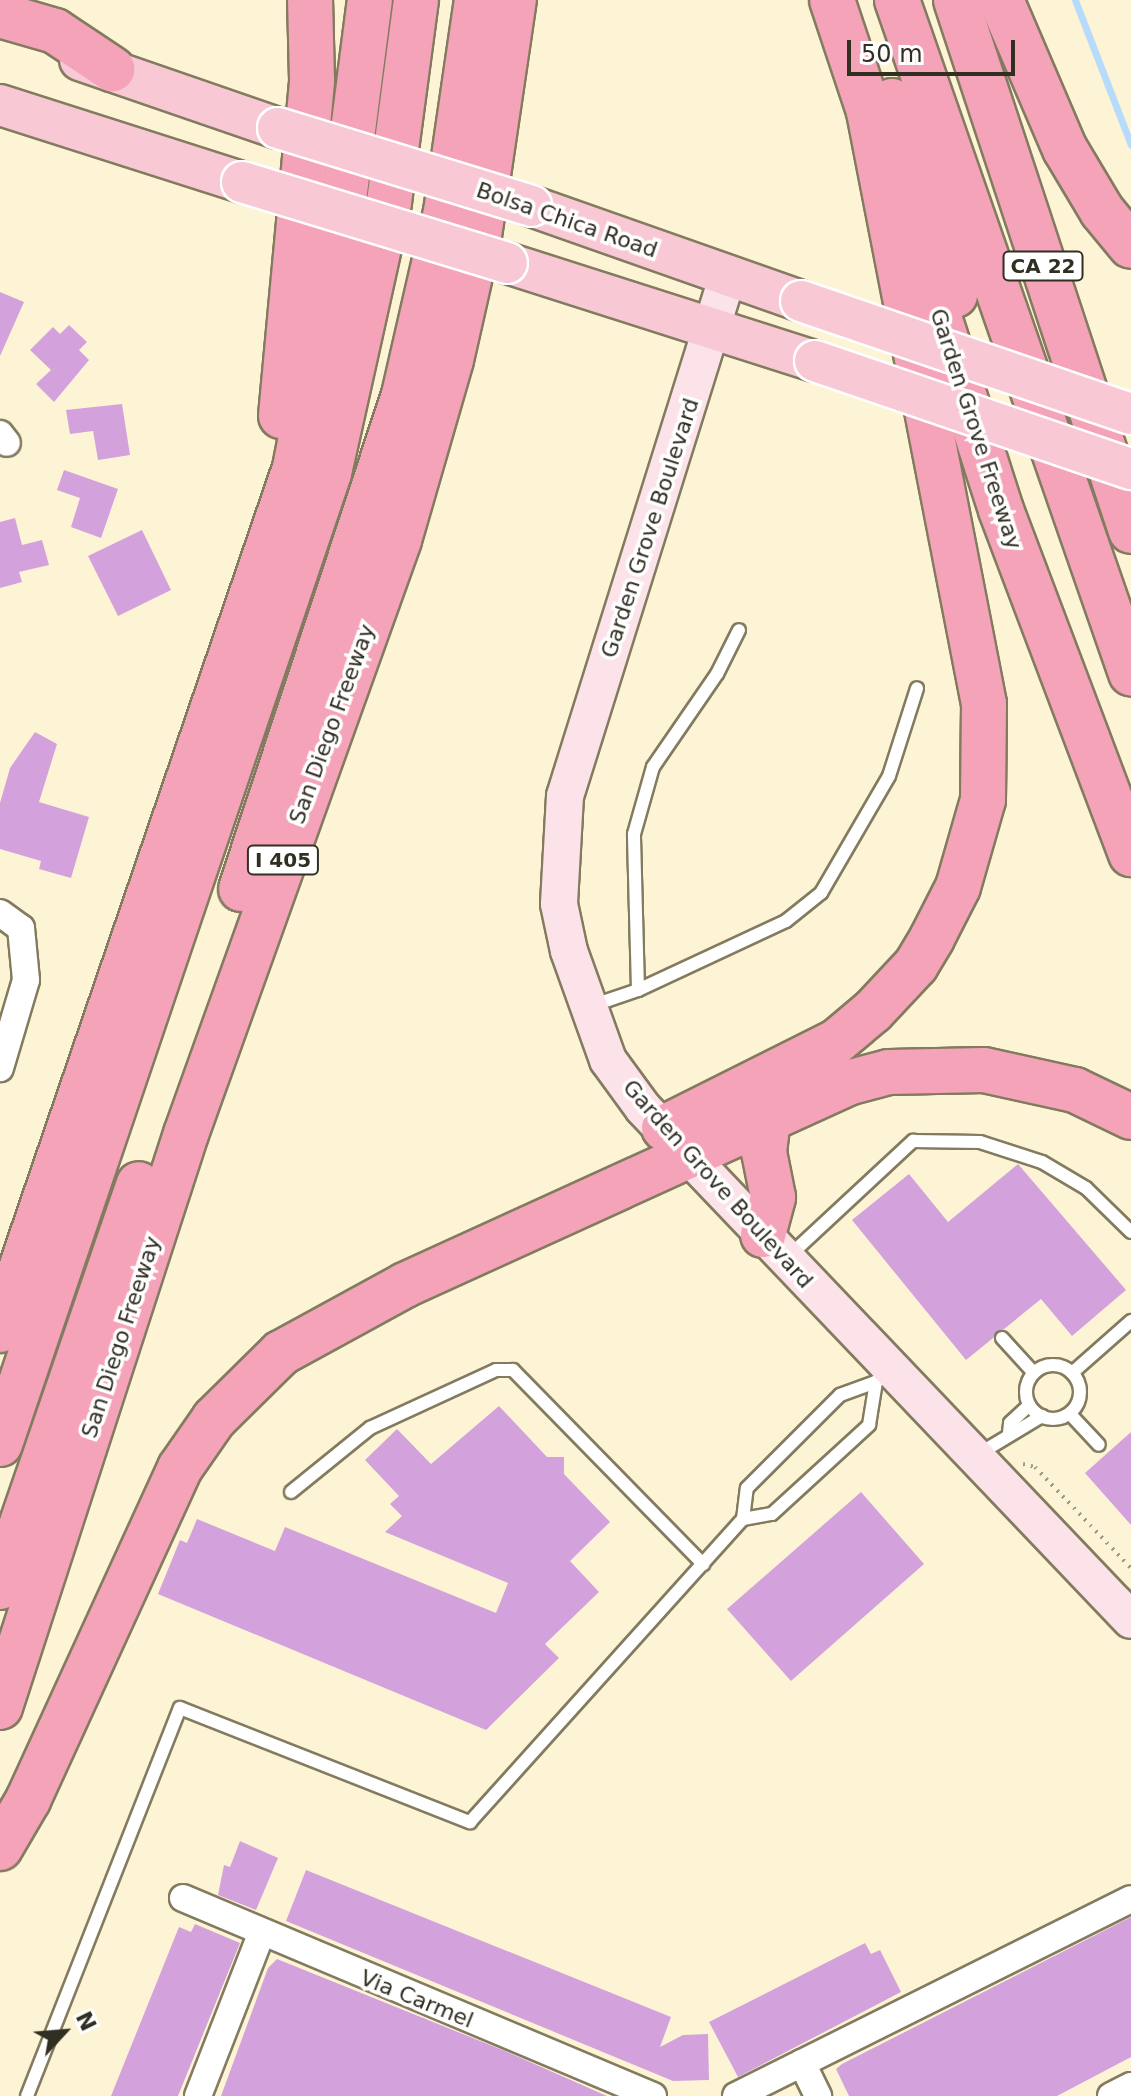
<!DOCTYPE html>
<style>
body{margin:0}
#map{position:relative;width:1131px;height:2096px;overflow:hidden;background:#fdf4d5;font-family:"DejaVu Sans",sans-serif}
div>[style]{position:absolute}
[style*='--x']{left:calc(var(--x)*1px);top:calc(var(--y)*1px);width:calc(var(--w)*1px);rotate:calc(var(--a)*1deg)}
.stream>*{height:7px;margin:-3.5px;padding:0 3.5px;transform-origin:3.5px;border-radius:3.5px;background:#b7dbfa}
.building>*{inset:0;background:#d3a2dc}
.path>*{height:4px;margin-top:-2px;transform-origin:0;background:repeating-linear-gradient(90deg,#a09a84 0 2px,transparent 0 8px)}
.roads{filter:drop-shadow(2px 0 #837b5f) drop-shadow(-2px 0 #837b5f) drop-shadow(0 2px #837b5f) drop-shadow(0 -2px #837b5f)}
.service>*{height:12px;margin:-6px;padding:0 6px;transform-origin:6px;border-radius:6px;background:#fff}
.service>.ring{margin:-6px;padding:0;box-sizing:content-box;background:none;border:12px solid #fff;border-radius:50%}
.minor>*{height:26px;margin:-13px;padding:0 13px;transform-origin:13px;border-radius:13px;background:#fff}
.secondary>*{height:36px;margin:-18px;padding:0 18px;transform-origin:18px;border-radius:18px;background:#fce3ea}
.primary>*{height:40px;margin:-20px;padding:0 20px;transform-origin:20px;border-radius:20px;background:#f8c8d5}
.motorway>*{height:44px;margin:-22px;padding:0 22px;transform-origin:22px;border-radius:22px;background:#f4a3b9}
.bridges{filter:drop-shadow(2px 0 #fff) drop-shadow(-2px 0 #fff) drop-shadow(0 2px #fff) drop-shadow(0 -2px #fff)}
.primary-bridge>*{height:40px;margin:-20px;padding:0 20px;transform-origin:20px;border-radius:20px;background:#f8c8d5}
span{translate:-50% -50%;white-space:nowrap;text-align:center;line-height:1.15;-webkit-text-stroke:7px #fff;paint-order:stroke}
.shield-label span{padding:2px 6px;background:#fff;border:2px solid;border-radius:6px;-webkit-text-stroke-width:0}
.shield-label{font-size:20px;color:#312e22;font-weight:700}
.street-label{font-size:22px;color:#312e22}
.north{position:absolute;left:24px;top:1992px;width:80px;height:80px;-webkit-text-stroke:6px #fff;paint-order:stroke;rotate:64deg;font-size:22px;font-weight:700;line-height:32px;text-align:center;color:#312e22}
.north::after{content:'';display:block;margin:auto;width:28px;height:36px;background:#312e22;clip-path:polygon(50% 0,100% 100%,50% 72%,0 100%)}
.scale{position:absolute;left:847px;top:40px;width:168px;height:36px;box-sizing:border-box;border:4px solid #312e22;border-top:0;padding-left:10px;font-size:24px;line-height:28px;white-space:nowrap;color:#312e22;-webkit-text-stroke:6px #fff;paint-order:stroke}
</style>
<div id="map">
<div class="stream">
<div style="--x:1075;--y:0;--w:155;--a:68.9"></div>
</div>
<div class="building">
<div style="clip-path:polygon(0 292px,24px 302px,0 356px)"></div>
<div style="clip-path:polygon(69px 325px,87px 342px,79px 350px,89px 360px,54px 402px,36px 384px,51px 370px,30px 350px,53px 327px,60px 334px)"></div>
<div style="clip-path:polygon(122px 404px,130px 455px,98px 460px,93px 431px,70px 434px,66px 410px)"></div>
<div style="clip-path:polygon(64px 470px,118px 489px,101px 538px,71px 527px,80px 498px,57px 490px)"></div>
<div style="clip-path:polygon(15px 518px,22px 545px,42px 540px,49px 565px,19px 572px,22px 582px,0 588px,0 522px)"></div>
<div style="clip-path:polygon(142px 530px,171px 590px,118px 616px,88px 556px)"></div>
<div style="clip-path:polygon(35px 732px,57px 744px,39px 802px,89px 817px,71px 878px,39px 869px,41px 861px,0 849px,0 803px,10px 768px)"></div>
<div style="clip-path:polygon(1018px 1164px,1126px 1290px,1072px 1336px,1041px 1299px,966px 1360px,852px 1220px,909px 1174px,948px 1222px)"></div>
<div style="clip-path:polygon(499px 1406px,547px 1457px,564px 1457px,564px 1474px,610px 1522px,570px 1561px,599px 1592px,545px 1644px,559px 1658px,486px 1730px,158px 1594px,180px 1540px,187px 1543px,197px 1519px,275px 1551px,285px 1527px,496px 1613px,508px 1583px,385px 1532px,402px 1516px,390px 1504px,399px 1496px,365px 1460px,397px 1429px,431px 1464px)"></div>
<div style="clip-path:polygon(1131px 1432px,1131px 1525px,1085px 1473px)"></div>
<div style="clip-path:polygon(861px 1492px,924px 1564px,791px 1681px,727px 1609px)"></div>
<div style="clip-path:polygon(240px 1841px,278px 1858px,256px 1910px,218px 1895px,224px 1865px,230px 1867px)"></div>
<div style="clip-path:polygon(306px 1870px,671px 2017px,660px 2047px,683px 2035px,708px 2034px,709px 2080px,673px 2081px,286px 1921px)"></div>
<div style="clip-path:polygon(1131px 1917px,1131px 2057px,1057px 2096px,849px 2096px,836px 2069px,842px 2064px)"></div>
<div style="clip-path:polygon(195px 1924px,240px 1943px,178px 2096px,111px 2096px,179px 1927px,191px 1932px)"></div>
<div style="clip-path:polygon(865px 1943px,871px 1954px,880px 1950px,901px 1992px,738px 2077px,709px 2022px)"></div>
<div style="clip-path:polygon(277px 1959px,505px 2051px,607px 2096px,221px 2096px,268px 1968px)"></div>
</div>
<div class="path">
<div style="--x:1023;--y:1464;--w:12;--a:14"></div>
<div style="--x:1035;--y:1467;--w:139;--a:46.5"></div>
</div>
<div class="roads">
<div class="service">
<div style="--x:638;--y:990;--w:163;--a:-25"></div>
<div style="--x:786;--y:921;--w:45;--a:-38.7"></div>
<div style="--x:821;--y:893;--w:135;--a:-59.8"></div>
<div style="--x:889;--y:776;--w:92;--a:-72.3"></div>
<div style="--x:591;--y:1006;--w:50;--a:-18.8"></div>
<div style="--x:638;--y:990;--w:156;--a:-91.5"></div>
<div style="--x:634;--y:834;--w:70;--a:-74.2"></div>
<div style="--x:653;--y:767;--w:113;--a:-55.5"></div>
<div style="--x:717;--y:674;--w:49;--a:-63.4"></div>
<div style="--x:788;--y:1257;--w:171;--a:-42.9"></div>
<div style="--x:913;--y:1141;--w:67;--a:0.9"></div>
<div style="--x:980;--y:1142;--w:65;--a:17.9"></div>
<div style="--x:1042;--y:1162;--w:51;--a:30.6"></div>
<div style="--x:1086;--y:1188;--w:63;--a:44.4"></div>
<div style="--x:1002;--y:1338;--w:47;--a:47.6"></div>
<div class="ring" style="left:1026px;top:1365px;width:42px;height:42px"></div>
<div style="--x:1072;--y:1373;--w:79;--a:-41.4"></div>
<div style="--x:1070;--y:1414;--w:42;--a:46.9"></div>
<div style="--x:1009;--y:1433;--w:10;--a:-84"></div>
<div style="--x:1010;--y:1423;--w:26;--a:-43"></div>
<div style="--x:977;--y:1455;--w:76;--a:-31"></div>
<div style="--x:291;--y:1492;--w:102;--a:-39"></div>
<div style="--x:370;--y:1428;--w:139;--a:-24.7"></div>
<div style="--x:496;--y:1370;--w:17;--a:0"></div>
<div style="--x:513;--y:1370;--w:272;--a:45.6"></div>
<div style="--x:743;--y:1519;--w:29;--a:-10"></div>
<div style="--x:772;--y:1514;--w:132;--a:-42.5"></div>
<div style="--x:869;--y:1425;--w:44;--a:-80.8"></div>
<div style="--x:27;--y:2096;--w:417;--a:-68.5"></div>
<div style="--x:180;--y:1708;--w:312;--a:21.5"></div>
<div style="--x:470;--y:1822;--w:408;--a:-48"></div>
<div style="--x:743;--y:1519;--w:31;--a:-83"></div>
<div style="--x:747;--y:1488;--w:132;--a:-45"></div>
<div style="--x:840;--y:1395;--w:38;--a:-20"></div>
<div style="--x:876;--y:1382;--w:18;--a:-45"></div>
</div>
<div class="minor">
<div style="--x:0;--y:434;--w:11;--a:52"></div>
<div style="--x:0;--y:913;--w:26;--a:36"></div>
<div style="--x:21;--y:928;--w:52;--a:84.5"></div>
<div style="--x:26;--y:980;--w:92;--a:106.5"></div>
<div style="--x:183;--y:1898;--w:510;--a:22.84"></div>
<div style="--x:802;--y:2063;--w:37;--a:64"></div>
<div style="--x:198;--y:2096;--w:174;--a:-68.7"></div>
<div style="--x:736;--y:2096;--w:441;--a:-26.5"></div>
<div style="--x:1111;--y:2096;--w:22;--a:-27"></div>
</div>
<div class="secondary">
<div style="--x:728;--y:275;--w:546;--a:107.37"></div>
<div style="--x:565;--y:796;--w:108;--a:93.2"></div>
<div style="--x:559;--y:904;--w:48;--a:78"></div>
<div style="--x:569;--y:951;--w:116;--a:70.3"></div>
<div style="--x:608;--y:1060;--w:59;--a:53.9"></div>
<div style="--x:643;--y:1108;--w:707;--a:46.37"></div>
</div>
<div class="primary">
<div style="--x:80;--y:60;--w:209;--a:19"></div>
<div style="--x:0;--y:105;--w:254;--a:17.7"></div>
<div style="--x:531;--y:206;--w:286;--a:19.4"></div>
<div style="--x:507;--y:263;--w:323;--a:17.7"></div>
</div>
<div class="motorway">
<div style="--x:832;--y:0;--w:145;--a:71.6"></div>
<div style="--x:897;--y:0;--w:713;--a:70.83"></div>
<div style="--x:956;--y:0;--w:559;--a:71.76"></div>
<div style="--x:1001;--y:0;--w:162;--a:66.8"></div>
<div style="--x:1065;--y:149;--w:72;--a:59.2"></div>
<div style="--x:1102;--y:211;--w:45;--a:50.4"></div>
<div style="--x:0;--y:15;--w:57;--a:16.2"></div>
<div style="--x:55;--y:31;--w:69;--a:33.7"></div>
<div style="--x:892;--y:101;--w:204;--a:72"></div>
<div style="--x:923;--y:267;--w:255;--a:72.2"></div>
<div style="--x:1001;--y:510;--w:368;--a:69.3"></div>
<div style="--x:281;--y:416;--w:337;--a:-84.7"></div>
<div style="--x:312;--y:80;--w:80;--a:-91.4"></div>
<div style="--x:241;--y:889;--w:520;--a:-71.74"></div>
<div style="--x:404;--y:395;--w:188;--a:-77.1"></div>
<div style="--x:446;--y:212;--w:214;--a:-81.7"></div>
<div style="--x:664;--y:1128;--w:192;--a:-26.6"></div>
<div style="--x:836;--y:1042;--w:48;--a:-40"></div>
<div style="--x:873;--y:1011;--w:63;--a:-46.9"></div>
<div style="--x:916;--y:965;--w:31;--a:-59"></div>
<div style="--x:932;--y:938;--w:57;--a:-63"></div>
<div style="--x:958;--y:887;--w:91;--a:-74"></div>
<div style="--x:983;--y:800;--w:96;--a:-89.4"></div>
<div style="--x:984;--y:704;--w:603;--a:-100.99"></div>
<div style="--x:763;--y:1235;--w:39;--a:-75"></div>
<div style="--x:773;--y:1197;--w:46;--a:-101.3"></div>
<div style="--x:764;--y:1152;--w:33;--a:-83"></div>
<div style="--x:0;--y:1330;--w:911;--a:-71.11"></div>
<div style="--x:295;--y:468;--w:234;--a:-79.2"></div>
<div style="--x:339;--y:238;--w:240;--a:-82.6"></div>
<div style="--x:0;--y:1444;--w:1025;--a:-71.28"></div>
<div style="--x:329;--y:473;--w:278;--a:-77.5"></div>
<div style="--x:389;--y:202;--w:204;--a:-82.4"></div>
<div style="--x:0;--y:1587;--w:426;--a:-71"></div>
<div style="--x:0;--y:1707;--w:602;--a:-72.02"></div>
<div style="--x:186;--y:1134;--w:631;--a:-70.27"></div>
<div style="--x:399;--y:540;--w:187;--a:-73.9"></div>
<div style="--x:451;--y:360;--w:127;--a:-77.3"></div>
<div style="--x:479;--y:236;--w:239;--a:-81.6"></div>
<div style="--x:0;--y:1848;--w:56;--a:-59.7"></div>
<div style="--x:28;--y:1800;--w:365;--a:-65.4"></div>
<div style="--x:180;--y:1468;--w:60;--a:-55.2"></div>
<div style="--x:214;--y:1419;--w:94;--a:-44.6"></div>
<div style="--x:281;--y:1353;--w:141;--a:-28.7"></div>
<div style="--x:405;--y:1285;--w:490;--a:-24.5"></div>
<div style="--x:851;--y:1082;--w:39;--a:-15"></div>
<div style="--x:889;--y:1072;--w:95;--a:-1.2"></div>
<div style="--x:984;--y:1070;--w:93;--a:12.4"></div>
<div style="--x:1075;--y:1090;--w:62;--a:25.7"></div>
</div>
</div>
<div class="bridges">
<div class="primary-bridge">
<div style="--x:278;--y:128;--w:265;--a:17.1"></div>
<div style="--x:242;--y:182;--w:277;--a:17"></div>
<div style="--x:801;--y:301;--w:349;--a:18.9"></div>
<div style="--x:815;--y:361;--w:334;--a:18.9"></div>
</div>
</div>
<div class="shield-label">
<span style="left:1043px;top:266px">CA 22</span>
<span style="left:283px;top:860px">I 405</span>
</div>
<div class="street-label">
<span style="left:567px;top:220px;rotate:19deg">Bolsa Chica Road</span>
<span style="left:976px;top:429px;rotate:72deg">Garden Grove Freeway</span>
<span style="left:650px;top:528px;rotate:-72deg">Garden Grove Boulevard</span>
<span style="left:332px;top:724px;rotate:-70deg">San Diego Freeway</span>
<span style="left:718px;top:1184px;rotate:48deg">Garden Grove Boulevard</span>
<span style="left:121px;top:1337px;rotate:-72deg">San Diego Freeway</span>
<span style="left:417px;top:1999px;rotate:22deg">Via Carmel</span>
</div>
<div class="north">N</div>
<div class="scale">50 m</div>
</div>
